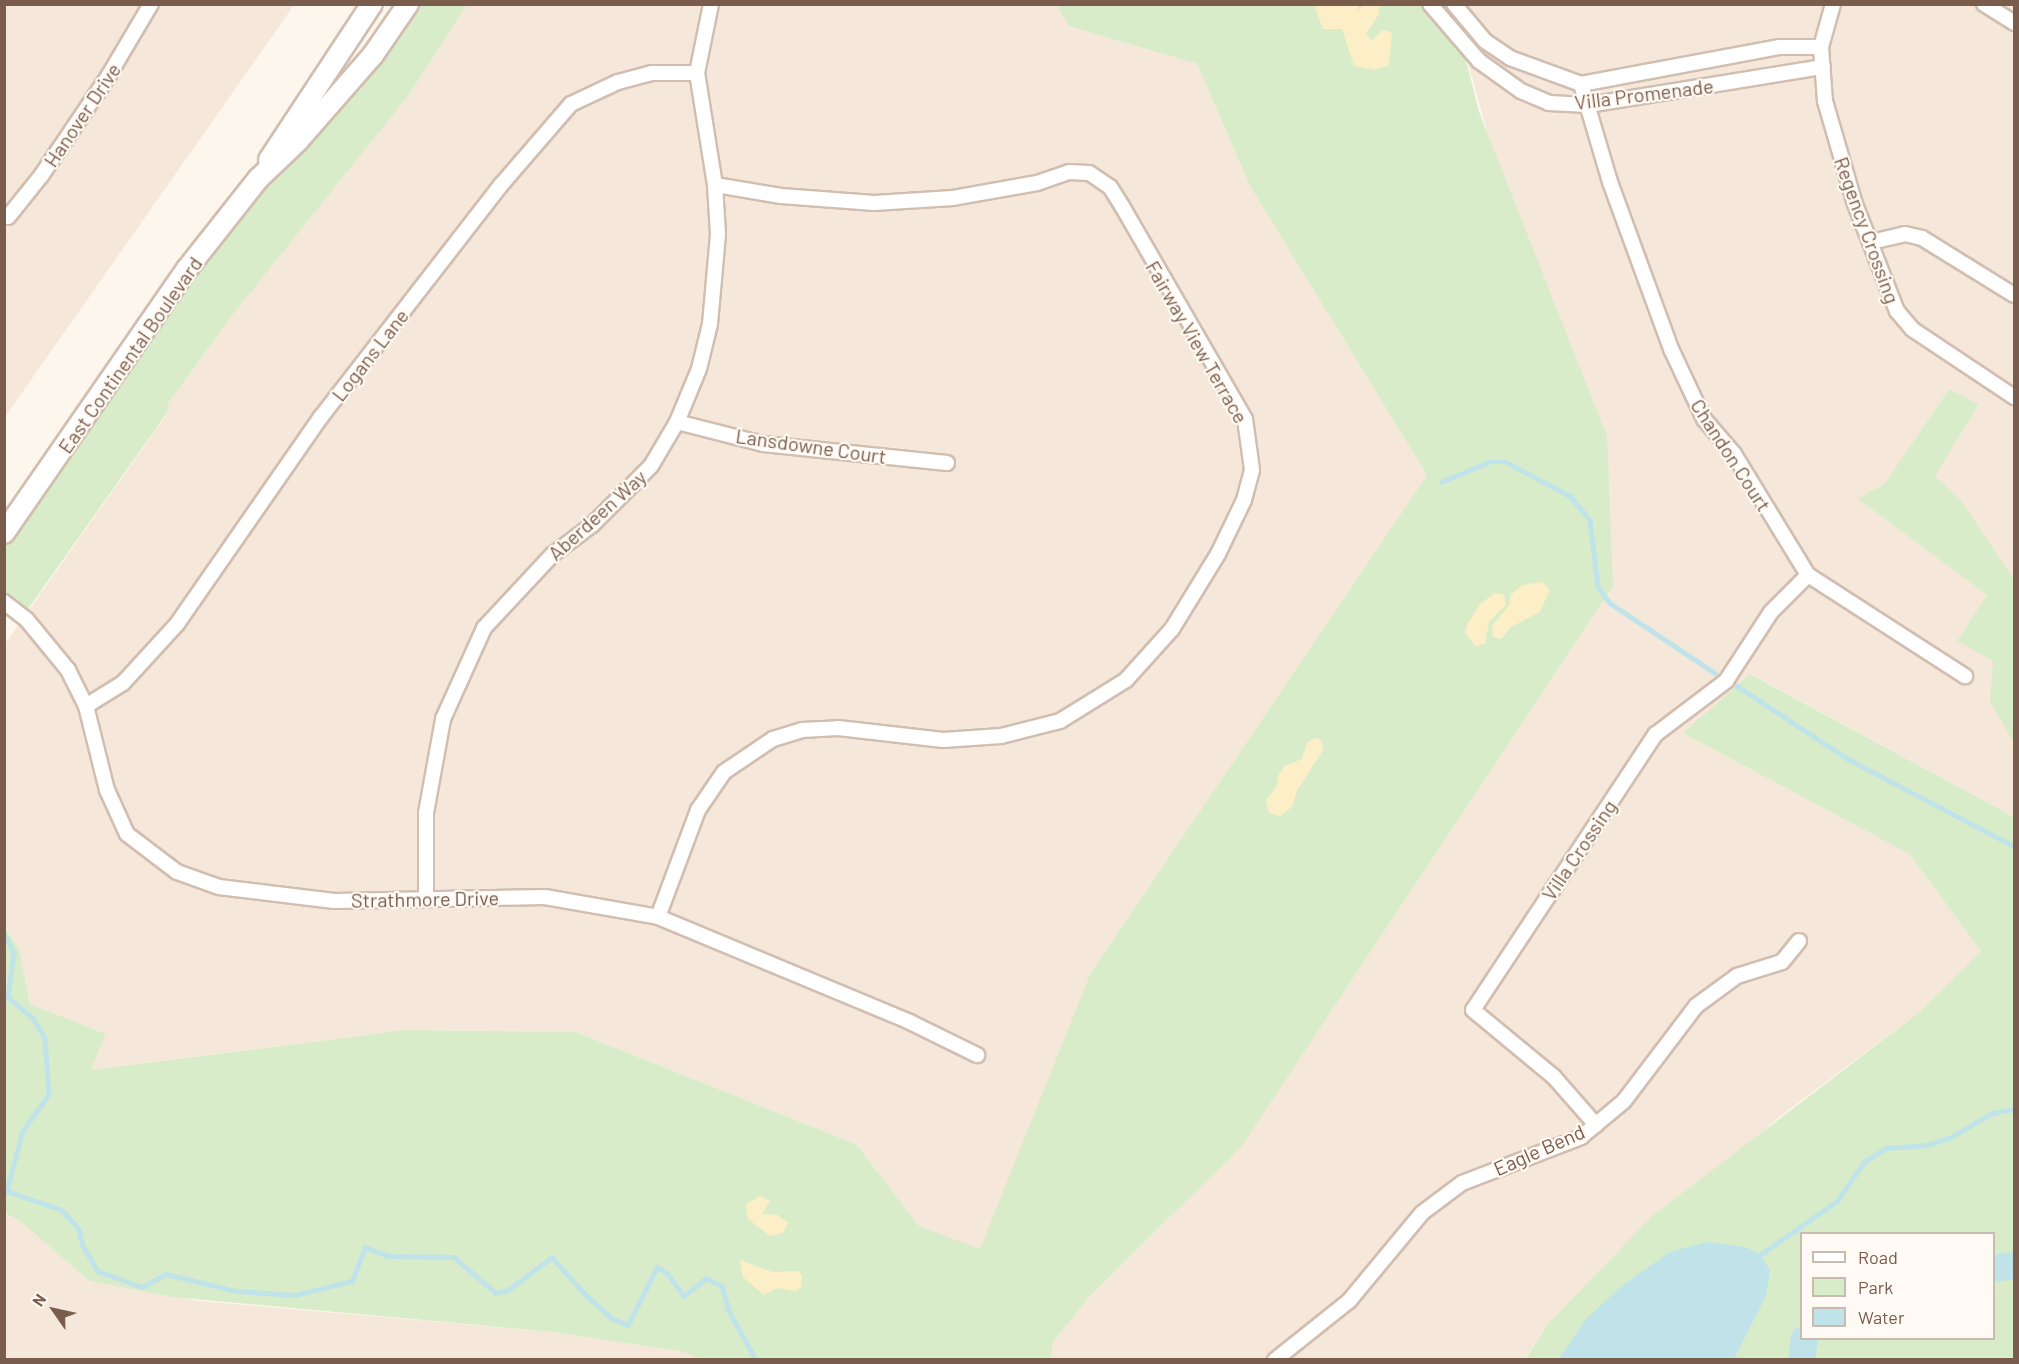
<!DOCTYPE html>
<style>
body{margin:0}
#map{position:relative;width:2019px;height:1364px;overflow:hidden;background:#fdf6ec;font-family:Barlow,sans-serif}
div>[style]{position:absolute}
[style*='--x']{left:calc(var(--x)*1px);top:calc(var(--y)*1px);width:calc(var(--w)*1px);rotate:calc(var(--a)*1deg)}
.residential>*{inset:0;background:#f5e8da}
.green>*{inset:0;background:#d8ecc9}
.sand>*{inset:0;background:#fcefc7}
.water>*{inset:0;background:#bfe3e8}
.stream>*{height:4.5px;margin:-2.25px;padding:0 2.25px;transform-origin:2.25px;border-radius:2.25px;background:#bfe3e8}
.river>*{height:27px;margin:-13.5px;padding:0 13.5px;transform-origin:13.5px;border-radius:13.5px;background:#bfe3e8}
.roads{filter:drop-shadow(2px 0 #d1beb0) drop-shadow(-2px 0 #d1beb0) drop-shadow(0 2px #d1beb0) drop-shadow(0 -2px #d1beb0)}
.street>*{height:14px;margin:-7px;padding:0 7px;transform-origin:7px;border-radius:7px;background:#fff}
.secondary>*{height:20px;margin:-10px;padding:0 10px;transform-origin:10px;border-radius:10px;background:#fff}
span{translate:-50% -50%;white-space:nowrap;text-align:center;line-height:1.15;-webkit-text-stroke:4.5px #fffaf3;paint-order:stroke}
.street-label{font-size:20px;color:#7a5c4d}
.frame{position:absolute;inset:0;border:6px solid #7a5c4d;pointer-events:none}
.legend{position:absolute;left:1800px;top:1232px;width:195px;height:108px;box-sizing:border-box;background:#fffaf3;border:2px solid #cabbb1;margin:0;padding:8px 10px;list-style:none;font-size:18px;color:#7a5c4d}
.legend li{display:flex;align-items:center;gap:12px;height:30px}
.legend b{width:30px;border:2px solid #cabbb1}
.north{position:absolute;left:24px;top:1280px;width:60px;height:60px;-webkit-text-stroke:4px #fffaf3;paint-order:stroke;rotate:304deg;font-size:16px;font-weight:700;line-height:24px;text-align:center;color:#7a5c4d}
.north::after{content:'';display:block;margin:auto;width:21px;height:27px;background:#7a5c4d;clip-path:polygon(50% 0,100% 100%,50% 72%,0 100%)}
</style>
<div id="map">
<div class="residential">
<div style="clip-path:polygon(5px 5px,294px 5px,5px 417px)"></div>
<div style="clip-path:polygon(467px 5px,1057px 5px,1070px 26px,1197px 64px,1251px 188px,1427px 475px,1090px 974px,980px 1250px,919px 1226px,856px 1144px,576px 1032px,403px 1030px,91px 1070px,106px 1034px,30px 1004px,19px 948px,5px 927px,5px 644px,169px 411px,167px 405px,231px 317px,408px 96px)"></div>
<div style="clip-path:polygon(1452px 5px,2014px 5px,2014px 579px,1961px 500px,1935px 476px,1978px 404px,1949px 389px,1885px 483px,1859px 499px,1987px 595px,1994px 661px,1991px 702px,2014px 743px,2014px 817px,1751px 674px,1683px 733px,1909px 854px,1981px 951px,1917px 1014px,1779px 1117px,1548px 1324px,1525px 1359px,1051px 1360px,1053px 1342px,1090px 1296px,1242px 1146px,1613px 586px)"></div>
<div style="clip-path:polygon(4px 1213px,20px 1221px,89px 1281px,199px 1301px,552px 1332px,681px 1351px,702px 1359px,5px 1359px)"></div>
</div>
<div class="green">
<div style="clip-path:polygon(416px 5px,467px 5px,408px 96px,231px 317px,167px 405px,169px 410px,28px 609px,5px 592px,5px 548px,247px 205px,330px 118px)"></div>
<div style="clip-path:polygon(1057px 5px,1452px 5px,1479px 112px,1607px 436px,1613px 586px,1242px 1146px,1090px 1296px,1053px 1342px,1051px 1359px,702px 1359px,680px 1351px,552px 1332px,173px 1297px,89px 1281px,20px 1221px,5px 1213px,4px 927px,19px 948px,30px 1004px,106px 1034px,91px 1070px,404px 1030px,576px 1032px,856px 1144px,919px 1226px,980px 1249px,1090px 974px,1427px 475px,1251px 188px,1197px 64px,1069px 26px)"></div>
<div style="clip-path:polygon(1949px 389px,1979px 404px,1935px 476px,1961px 500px,2014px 579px,2014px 743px,1990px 702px,1993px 661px,1957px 641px,1987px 595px,1858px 499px,1885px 483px)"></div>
<div style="clip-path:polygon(evenodd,1750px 674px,2014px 817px,2014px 1359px,1525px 1360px,1548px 1324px,1652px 1216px,1917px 1014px,1981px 951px,1909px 854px,1683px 733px,1750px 674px,1802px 1234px,1994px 1234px,1994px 1338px,1802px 1338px,1802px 1234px)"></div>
</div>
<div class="sand">
<div style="clip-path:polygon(1314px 5px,1359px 5px,1357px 11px,1364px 5px,1380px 5px,1379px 14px,1366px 34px,1372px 41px,1382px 30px,1392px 32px,1389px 65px,1375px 70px,1354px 66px,1342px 29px,1323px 29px)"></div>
<div style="clip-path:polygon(1542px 582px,1550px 590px,1540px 612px,1511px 627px,1501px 639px,1493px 637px,1492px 626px,1509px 605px,1511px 594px,1523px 585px)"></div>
<div style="clip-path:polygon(1495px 593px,1504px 595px,1506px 605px,1489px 622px,1485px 644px,1475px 646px,1465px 633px,1467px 625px,1480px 604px)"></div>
<div style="clip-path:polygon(1315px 738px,1321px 740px,1324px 749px,1297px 790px,1292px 807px,1280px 816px,1269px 813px,1266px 800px,1276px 788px,1279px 774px,1285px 766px,1302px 759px,1307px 742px)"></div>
<div style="clip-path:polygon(760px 1196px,770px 1201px,762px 1214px,778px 1215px,788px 1223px,783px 1233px,770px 1236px,748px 1219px,746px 1204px)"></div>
<div style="clip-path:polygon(740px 1260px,772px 1272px,797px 1271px,802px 1275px,801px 1287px,795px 1291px,777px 1288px,764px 1295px,743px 1277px)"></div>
</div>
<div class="water">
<div style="clip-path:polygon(1707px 1242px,1746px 1247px,1759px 1254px,1770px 1270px,1766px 1296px,1734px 1359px,1559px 1359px,1586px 1319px,1624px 1284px,1670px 1252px)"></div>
</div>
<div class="stream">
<div style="--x:1441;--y:482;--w:52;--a:-22.6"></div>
<div style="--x:1489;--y:462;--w:17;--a:0"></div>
<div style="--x:1506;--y:462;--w:72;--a:28"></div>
<div style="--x:1570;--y:496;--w:31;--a:50"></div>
<div style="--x:1590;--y:520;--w:67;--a:83.2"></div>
<div style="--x:1598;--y:587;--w:20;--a:53"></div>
<div style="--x:1610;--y:603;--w:126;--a:33.7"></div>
<div style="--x:1737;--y:686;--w:133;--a:33.3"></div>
<div style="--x:1848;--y:759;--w:187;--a:27.7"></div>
<div style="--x:4;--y:934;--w:21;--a:61"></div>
<div style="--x:14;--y:952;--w:45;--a:97.6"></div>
<div style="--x:8;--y:997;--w:33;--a:40"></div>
<div style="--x:33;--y:1018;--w:23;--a:59"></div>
<div style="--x:45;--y:1038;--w:57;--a:86"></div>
<div style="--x:49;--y:1095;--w:44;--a:125.8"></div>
<div style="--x:23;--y:1131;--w:62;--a:104.9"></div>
<div style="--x:4;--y:1190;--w:61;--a:19"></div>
<div style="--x:62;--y:1210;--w:25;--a:48"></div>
<div style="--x:79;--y:1229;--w:17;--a:77"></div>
<div style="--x:83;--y:1246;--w:29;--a:59"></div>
<div style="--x:98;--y:1271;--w:47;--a:20"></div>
<div style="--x:142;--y:1287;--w:27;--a:-28"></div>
<div style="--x:166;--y:1274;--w:72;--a:13.7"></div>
<div style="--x:236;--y:1291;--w:59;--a:3.9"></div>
<div style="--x:295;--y:1295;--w:59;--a:-13.8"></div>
<div style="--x:352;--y:1281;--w:36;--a:-69"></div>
<div style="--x:365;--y:1247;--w:25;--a:21"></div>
<div style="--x:388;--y:1256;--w:66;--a:0.9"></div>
<div style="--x:454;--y:1257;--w:55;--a:40.6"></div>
<div style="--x:496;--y:1293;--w:12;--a:-14"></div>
<div style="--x:508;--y:1290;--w:55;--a:-36.9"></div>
<div style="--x:552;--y:1257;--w:50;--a:48.3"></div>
<div style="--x:585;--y:1294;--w:36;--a:42"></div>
<div style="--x:612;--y:1318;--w:17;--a:24"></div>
<div style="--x:628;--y:1325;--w:65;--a:-63.4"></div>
<div style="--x:657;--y:1267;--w:13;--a:32"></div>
<div style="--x:668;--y:1274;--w:27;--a:54"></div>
<div style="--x:684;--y:1296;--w:28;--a:-39"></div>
<div style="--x:706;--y:1278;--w:18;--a:27"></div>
<div style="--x:722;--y:1286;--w:26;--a:74"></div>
<div style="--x:729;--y:1311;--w:56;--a:61.1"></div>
<div style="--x:1757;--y:1257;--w:98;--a:-35"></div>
<div style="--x:1837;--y:1201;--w:47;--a:-55.3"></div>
<div style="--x:1864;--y:1162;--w:26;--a:-32"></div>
<div style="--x:1886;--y:1148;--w:41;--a:-4.2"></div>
<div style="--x:1927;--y:1145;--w:25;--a:-18"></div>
<div style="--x:1951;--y:1137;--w:48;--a:-30.3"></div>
<div style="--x:1992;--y:1113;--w:22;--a:-10"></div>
</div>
<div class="river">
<div style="--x:1994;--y:1268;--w:20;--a:-9"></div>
<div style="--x:1801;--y:1360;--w:22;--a:-82"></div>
</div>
<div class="roads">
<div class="street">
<div style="--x:1430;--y:4;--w:75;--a:49.3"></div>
<div style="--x:1479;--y:61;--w:52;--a:35.5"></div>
<div style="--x:1521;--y:91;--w:30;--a:23"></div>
<div style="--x:1549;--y:103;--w:39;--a:3"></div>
<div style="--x:1588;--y:105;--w:238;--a:-9.2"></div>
<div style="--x:1454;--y:4;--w:48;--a:50"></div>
<div style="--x:1485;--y:41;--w:30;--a:34"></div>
<div style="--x:1510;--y:58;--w:76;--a:20.1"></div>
<div style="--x:1581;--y:84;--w:201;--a:-10.6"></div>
<div style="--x:1779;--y:47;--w:42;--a:0"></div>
<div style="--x:1833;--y:4;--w:45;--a:105.6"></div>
<div style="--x:1821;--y:47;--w:54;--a:85.8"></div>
<div style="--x:1825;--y:101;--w:107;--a:73.8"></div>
<div style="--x:1855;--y:204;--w:115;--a:68.6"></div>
<div style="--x:1897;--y:311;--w:23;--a:50"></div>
<div style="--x:1912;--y:329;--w:123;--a:33.7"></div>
<div style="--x:1984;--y:4;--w:36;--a:32"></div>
<div style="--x:1581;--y:84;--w:102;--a:73.5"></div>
<div style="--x:1610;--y:182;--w:180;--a:69.9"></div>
<div style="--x:1672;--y:351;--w:75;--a:64.8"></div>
<div style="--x:1704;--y:419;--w:46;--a:49.4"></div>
<div style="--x:1734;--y:454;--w:142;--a:58.6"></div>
<div style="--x:1808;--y:575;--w:187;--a:32.8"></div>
<div style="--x:4;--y:215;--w:4;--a:27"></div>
<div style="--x:8;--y:217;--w:53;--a:-51.2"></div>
<div style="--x:41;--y:176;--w:122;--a:-56"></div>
<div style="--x:109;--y:75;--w:82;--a:-59.4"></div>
<div style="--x:1871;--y:242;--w:35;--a:-13"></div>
<div style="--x:1905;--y:234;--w:17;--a:13"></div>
<div style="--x:1922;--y:238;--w:108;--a:31.8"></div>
<div style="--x:677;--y:422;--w:89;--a:14.3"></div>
<div style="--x:763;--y:444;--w:185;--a:5.9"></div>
<div style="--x:4;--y:602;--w:29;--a:38"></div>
<div style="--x:27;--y:620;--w:65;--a:50.6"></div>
<div style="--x:68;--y:670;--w:40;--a:63.4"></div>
<div style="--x:86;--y:706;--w:87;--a:76"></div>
<div style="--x:107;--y:790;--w:48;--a:65.6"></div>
<div style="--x:127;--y:834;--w:63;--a:37.2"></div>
<div style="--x:177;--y:872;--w:45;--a:19.7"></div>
<div style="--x:219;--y:887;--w:116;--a:6.9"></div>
<div style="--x:334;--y:901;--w:211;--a:-1.1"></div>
<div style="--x:545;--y:897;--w:115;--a:10"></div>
<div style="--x:658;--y:917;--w:273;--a:22.6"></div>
<div style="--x:910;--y:1022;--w:75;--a:26.2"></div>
<div style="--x:86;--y:706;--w:44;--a:-31.9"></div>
<div style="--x:123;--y:683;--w:80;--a:-47.5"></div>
<div style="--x:177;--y:624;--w:252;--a:-55.2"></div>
<div style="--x:321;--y:417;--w:294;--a:-52.2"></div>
<div style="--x:501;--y:185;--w:107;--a:-49.2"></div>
<div style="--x:571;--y:104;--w:52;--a:-25.1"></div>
<div style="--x:618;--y:82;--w:35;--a:-15"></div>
<div style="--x:652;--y:73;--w:45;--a:0"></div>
<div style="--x:426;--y:900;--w:87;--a:-90"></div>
<div style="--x:426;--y:813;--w:96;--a:-79.7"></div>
<div style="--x:443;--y:719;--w:100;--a:-65.7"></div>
<div style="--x:484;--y:628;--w:100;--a:-47"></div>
<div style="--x:552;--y:555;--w:50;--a:-36.9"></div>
<div style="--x:592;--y:525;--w:83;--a:-45"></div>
<div style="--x:651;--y:466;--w:51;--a:-59.4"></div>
<div style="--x:677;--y:422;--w:57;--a:-67.5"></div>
<div style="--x:699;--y:369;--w:46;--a:-76.3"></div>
<div style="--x:710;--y:324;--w:90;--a:-84.9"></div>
<div style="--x:718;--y:234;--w:49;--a:-93.5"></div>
<div style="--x:715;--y:185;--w:113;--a:-99.1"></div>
<div style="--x:697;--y:73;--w:70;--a:-78.5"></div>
<div style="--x:658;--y:917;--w:114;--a:-69.5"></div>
<div style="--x:698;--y:810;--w:46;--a:-55.6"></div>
<div style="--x:724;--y:772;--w:59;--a:-34"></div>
<div style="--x:773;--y:739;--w:30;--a:-17"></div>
<div style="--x:802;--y:730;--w:36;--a:-3"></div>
<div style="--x:838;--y:728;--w:106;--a:6.5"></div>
<div style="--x:943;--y:740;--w:58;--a:-3.9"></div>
<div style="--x:1001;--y:736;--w:61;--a:-14.3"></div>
<div style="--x:1060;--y:721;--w:78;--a:-31.8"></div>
<div style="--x:1126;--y:680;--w:69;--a:-48"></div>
<div style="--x:1172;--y:629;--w:88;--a:-58.5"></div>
<div style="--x:1218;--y:554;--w:60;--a:-64.3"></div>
<div style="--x:1244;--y:500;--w:31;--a:-75"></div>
<div style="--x:1252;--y:470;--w:51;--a:-97.8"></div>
<div style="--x:1245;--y:419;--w:246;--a:-120"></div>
<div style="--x:1122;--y:206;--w:22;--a:-122"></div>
<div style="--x:1110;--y:187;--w:25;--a:-146"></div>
<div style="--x:1089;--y:173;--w:20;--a:-177"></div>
<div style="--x:1069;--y:172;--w:34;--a:161"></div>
<div style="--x:1037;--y:183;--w:85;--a:169.9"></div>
<div style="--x:953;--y:198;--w:79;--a:176.4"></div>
<div style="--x:874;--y:203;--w:93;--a:-175.7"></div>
<div style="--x:781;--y:196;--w:67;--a:-170.5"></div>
<div style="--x:1596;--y:1125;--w:64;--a:-131.2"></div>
<div style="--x:1554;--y:1077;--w:105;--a:-140.4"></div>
<div style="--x:1473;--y:1010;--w:331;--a:-56.5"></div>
<div style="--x:1656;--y:734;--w:88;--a:-37.1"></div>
<div style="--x:1726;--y:681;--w:82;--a:-56.9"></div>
<div style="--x:1771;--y:612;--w:52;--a:-45"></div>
<div style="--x:1275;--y:1360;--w:95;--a:-38.6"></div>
<div style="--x:1349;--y:1301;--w:114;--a:-50.3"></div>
<div style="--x:1422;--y:1213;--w:50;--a:-36.9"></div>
<div style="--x:1462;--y:1183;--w:128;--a:-21.1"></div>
<div style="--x:1581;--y:1137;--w:56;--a:-39.9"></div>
<div style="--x:1624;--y:1101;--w:119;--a:-52.8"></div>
<div style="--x:1696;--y:1006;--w:51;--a:-36.2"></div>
<div style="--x:1737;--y:976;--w:47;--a:-17.3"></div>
<div style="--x:1782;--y:962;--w:27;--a:-51"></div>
</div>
<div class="secondary">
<div style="--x:269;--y:160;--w:187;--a:-56.6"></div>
<div style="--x:4;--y:533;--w:321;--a:-55.3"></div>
<div style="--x:187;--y:269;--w:115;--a:-51.7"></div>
<div style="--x:258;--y:179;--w:54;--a:-43.5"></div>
<div style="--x:297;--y:142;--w:116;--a:-48.9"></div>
<div style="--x:373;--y:55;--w:62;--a:-55.5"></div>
</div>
</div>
<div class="street-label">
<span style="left:1644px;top:94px;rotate:-7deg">Villa Promenade</span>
<span style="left:82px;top:115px;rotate:-56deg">Hanover Drive</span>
<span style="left:1867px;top:230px;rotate:70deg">Regency Crossing</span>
<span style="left:1197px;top:342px;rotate:60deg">Fairway View Terrace</span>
<span style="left:130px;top:355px;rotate:-55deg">East Continental Boulevard</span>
<span style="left:370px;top:355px;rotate:-52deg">Logans Lane</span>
<span style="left:811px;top:446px;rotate:8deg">Lansdowne Court</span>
<span style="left:1731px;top:455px;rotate:57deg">Chandon Court</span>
<span style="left:597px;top:515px;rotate:-42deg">Aberdeen Way</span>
<span style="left:1579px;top:850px;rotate:-56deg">Villa Crossing</span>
<span style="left:425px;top:899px;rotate:-1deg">Strathmore Drive</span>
<span style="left:1539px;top:1150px;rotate:-24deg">Eagle Bend</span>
</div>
<div class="frame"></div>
<ul class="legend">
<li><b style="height:8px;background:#fff"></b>Road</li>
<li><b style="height:16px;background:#d8ecc9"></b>Park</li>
<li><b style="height:16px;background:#bfe3e8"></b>Water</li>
</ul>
<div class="north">N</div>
</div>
